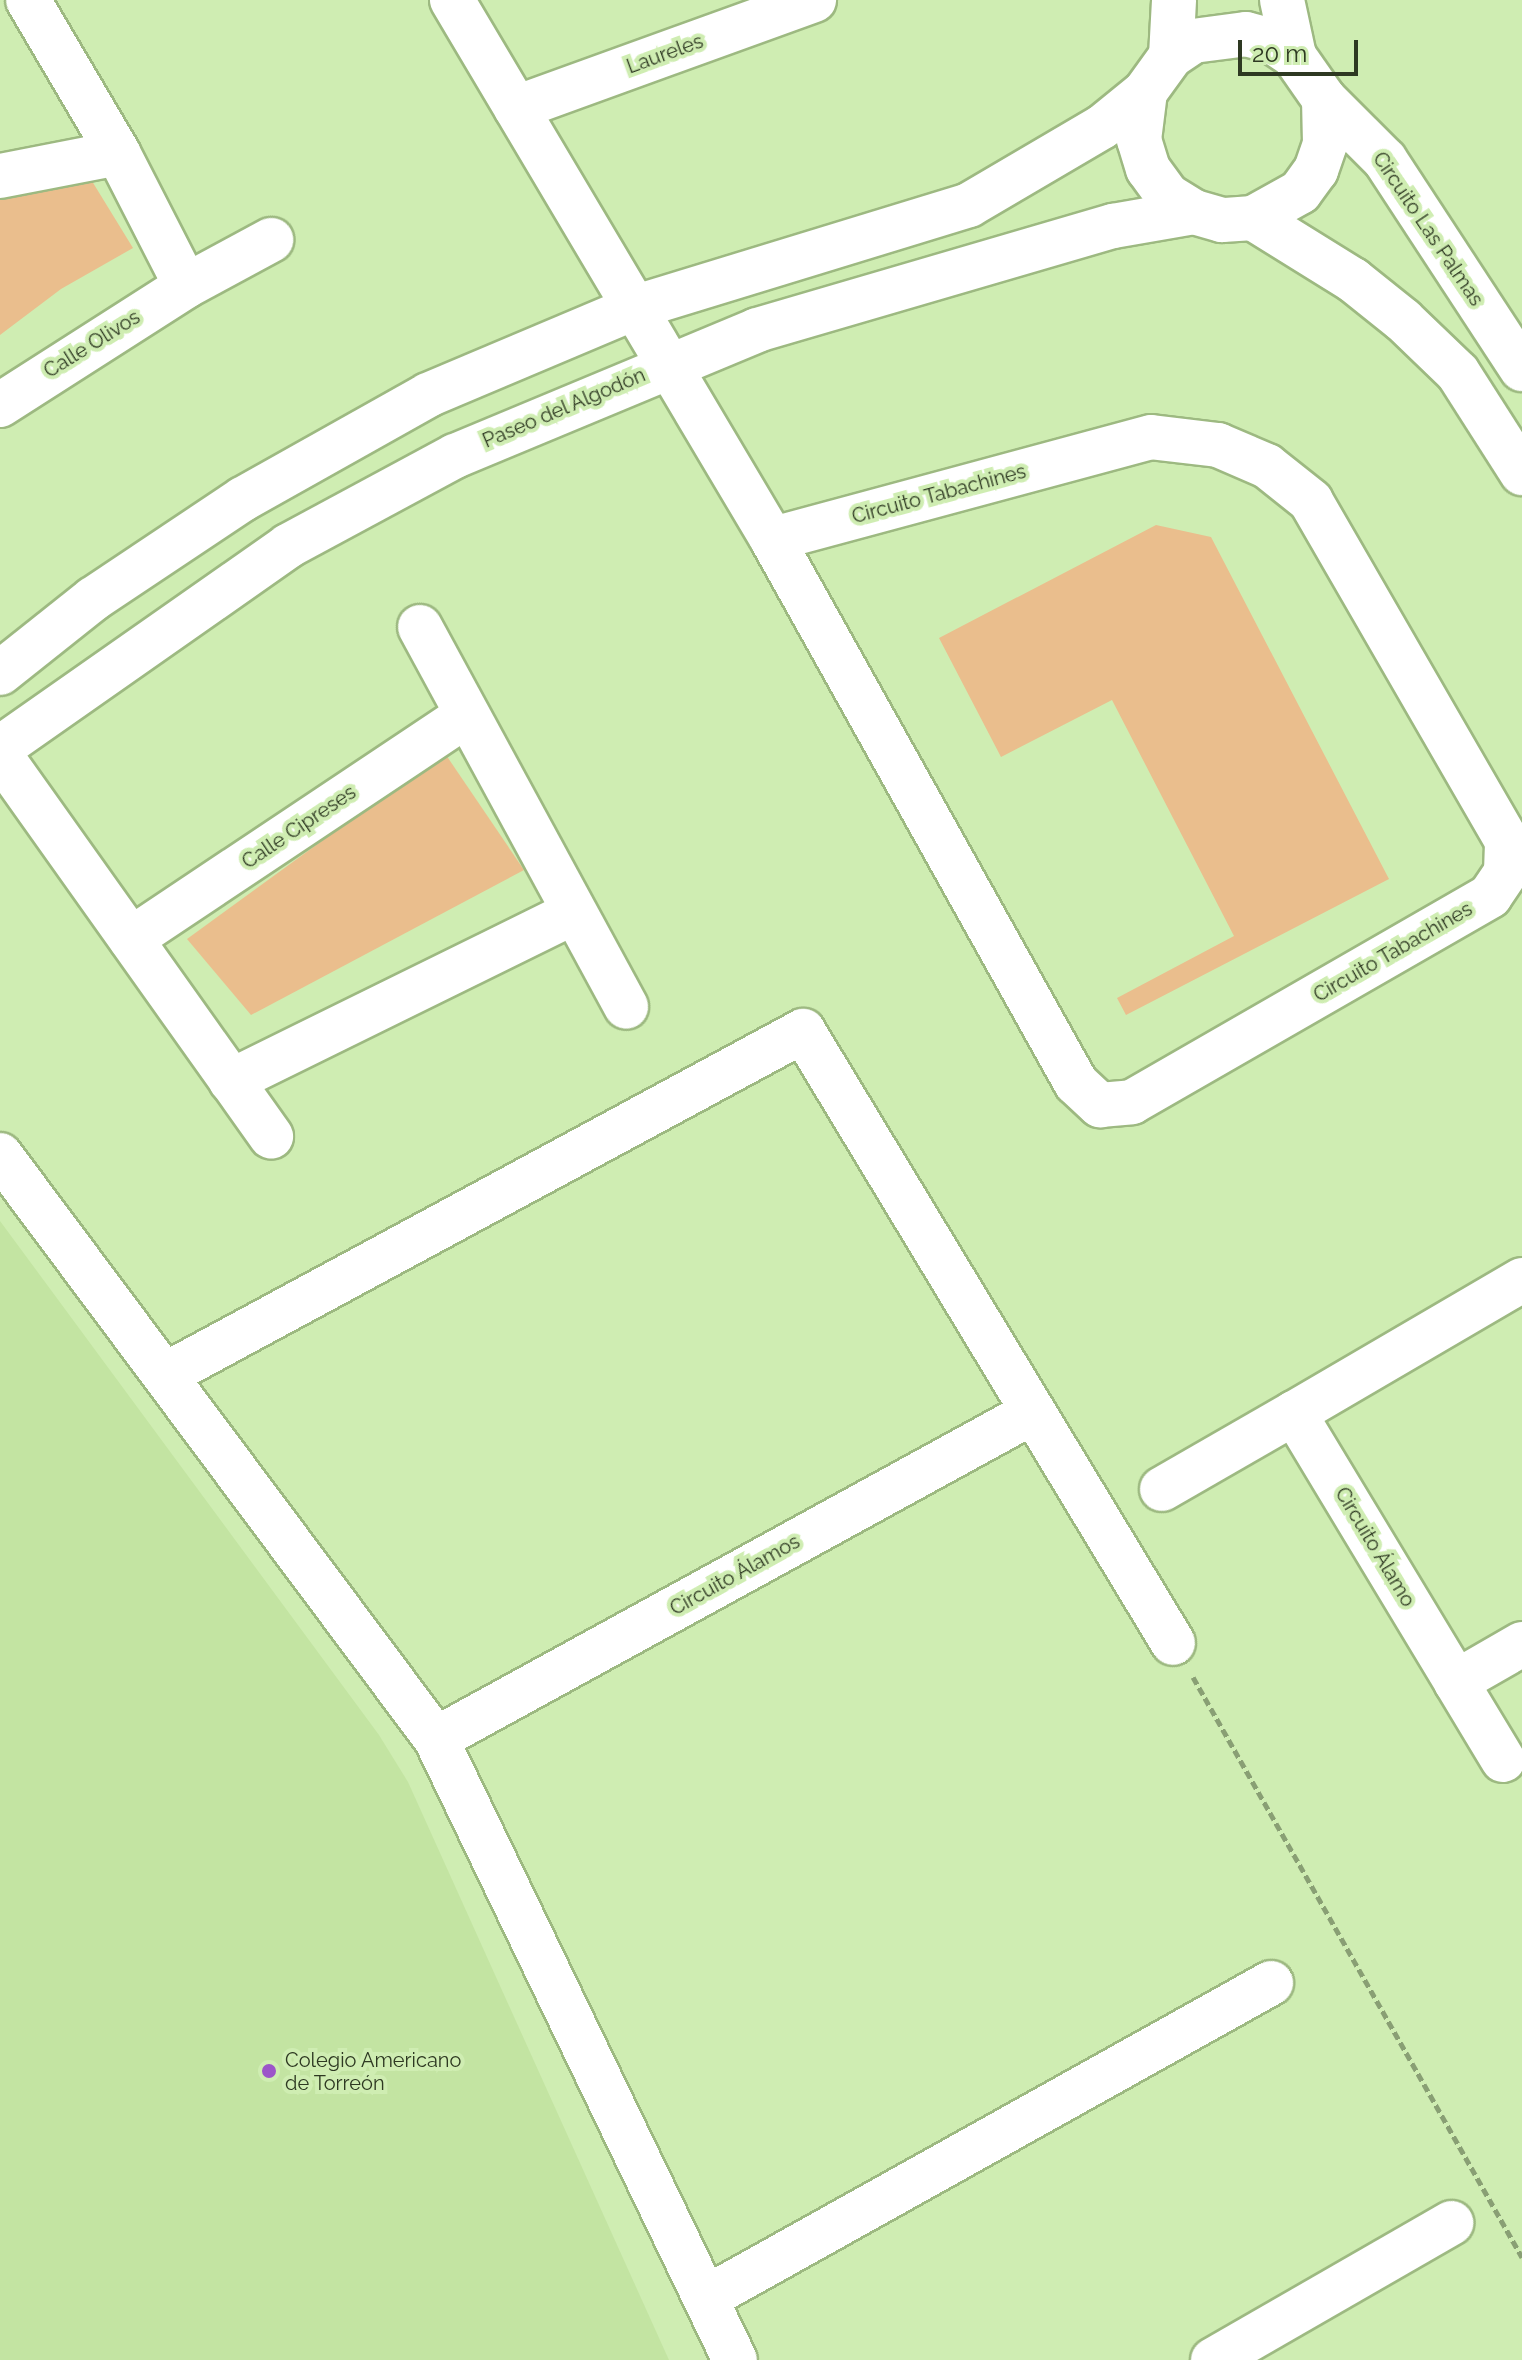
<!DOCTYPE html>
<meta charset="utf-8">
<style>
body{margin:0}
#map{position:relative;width:1522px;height:2360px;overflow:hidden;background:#cfedb2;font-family:Raleway,sans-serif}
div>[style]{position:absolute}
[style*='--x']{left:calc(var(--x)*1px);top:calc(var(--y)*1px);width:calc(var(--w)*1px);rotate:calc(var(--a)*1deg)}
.built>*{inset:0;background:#c3e4a2}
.green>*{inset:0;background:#eabe8d}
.path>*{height:5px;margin-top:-2.5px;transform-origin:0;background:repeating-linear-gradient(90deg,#899f74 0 8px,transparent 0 12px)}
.roads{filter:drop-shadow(2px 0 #9db981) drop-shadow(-2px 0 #9db981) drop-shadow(0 2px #9db981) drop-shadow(0 -2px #9db981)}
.minor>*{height:44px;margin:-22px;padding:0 22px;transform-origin:22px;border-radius:22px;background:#fff}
.dots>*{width:22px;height:22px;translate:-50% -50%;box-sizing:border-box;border:4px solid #cfedb2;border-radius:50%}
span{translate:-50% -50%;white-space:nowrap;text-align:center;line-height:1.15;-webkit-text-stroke:8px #cfedb2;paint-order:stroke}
.street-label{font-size:20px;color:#2e3922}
.poi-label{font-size:20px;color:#2e3922}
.left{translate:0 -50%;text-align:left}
.scale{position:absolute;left:1238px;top:40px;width:120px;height:36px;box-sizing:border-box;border:4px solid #2e3922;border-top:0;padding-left:10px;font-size:24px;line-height:28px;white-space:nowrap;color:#2e3922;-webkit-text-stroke:6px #cfedb2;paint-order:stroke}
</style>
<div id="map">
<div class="built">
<div style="clip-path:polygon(0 1221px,379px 1735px,408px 1782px,669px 2360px,0 2360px)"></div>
</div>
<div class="green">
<div style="clip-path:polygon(87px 173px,133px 248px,61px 289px,0 335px,0 191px)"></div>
<div style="clip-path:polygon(1156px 525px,1211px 537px,1389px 879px,1126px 1015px,1117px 998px,1234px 936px,1112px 700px,1001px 757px,939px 638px)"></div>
<div style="clip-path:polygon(444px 752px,524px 870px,251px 1015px,187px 939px)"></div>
</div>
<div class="path">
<div style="--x:1193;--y:1677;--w:667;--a:60.44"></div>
</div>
<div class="roads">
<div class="minor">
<div style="--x:28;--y:0;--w:178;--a:59.5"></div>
<div style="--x:118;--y:153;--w:149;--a:62.9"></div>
<div style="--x:452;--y:0;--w:627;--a:59.3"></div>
<div style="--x:772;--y:539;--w:623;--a:60.8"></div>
<div style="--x:1076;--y:1083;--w:33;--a:43"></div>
<div style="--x:1100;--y:1105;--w:32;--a:-5"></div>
<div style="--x:1132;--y:1102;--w:413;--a:-29.9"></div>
<div style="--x:1490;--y:896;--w:29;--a:-56"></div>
<div style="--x:1506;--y:872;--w:31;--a:-88"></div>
<div style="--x:1507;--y:841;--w:392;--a:-120"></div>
<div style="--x:1311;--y:501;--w:56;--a:-141.5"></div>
<div style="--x:1267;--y:466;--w:53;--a:-156.8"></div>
<div style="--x:1218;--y:445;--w:67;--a:-173.2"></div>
<div style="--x:1151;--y:437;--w:392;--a:164.9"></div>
<div style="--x:1282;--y:0;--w:57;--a:77.9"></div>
<div style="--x:1171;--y:56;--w:56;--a:-86.9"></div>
<div style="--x:1324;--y:99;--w:86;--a:45"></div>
<div style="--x:1385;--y:160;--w:250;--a:56.8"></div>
<div style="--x:516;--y:108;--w:317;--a:-19.9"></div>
<div style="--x:0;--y:176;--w:120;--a:-11"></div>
<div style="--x:1253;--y:218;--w:118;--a:31.8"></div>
<div style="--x:1353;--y:280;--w:64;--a:38.7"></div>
<div style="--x:1403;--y:320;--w:76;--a:43.9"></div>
<div style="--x:1458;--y:373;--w:119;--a:57.4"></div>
<div style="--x:0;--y:405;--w:221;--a:-32.6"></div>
<div style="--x:186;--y:286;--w:97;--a:-28.4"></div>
<div style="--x:420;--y:627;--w:432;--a:61.5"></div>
<div style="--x:0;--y:673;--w:119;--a:-38.5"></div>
<div style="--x:93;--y:599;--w:180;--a:-33.7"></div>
<div style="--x:243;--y:499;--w:212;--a:-29.3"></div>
<div style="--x:428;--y:395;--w:226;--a:-22.9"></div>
<div style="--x:636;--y:307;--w:348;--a:-17"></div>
<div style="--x:969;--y:205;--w:154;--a:-30.4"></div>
<div style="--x:1102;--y:127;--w:55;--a:-39.1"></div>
<div style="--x:1145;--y:92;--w:44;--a:-54.2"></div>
<div style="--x:1171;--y:56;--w:27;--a:-34"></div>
<div style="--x:1193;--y:41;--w:53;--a:-7.5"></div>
<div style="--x:1246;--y:34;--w:27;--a:15"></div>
<div style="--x:1272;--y:41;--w:27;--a:34"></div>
<div style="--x:1294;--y:56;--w:52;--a:55.1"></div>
<div style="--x:1324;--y:99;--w:45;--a:88.7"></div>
<div style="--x:1325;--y:144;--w:28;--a:109"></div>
<div style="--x:1316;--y:170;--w:27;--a:126"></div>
<div style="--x:1300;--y:192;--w:54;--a:151"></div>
<div style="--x:1253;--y:218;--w:31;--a:176"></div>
<div style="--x:1222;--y:220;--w:29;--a:-164"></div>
<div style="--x:1194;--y:212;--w:32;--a:-148"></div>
<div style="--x:1167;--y:195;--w:32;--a:-126"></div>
<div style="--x:1148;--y:169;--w:30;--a:-107"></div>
<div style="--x:1139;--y:140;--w:48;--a:-82.9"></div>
<div style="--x:0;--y:748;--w:352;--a:-35"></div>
<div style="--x:288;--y:546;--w:190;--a:-28.3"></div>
<div style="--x:455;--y:456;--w:327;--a:-22.6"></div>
<div style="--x:757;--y:330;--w:371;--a:-16.3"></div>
<div style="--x:1113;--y:226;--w:82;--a:-9.8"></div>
<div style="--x:0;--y:755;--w:468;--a:54.6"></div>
<div style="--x:131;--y:939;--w:404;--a:-33.7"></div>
<div style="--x:231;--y:1081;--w:381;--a:-26.2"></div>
<div style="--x:0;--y:1155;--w:729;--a:53.26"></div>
<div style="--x:436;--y:1739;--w:689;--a:64.29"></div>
<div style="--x:1522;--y:1280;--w:264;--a:149.7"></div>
<div style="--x:1294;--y:1413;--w:314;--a:58.9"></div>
<div style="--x:1456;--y:1682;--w:76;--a:-29.9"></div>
<div style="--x:165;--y:1375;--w:725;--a:-28.33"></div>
<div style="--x:803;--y:1031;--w:715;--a:58.84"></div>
<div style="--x:1162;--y:1489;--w:152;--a:-29.9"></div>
<div style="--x:1456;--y:1682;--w:91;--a:58.9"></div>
<div style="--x:436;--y:1739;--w:681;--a:-28.71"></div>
<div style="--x:706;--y:2298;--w:647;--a:-29.14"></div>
<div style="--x:1213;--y:2360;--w:275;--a:-29.9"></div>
</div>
</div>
<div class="dots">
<div style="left:269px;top:2071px;background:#9c55c9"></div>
</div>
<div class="street-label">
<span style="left:665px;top:54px;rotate:-20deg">Laureles</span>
<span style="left:1428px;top:229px;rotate:56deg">Circuito Las Palmas</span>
<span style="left:92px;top:344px;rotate:-32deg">Calle Olivos</span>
<span style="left:564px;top:408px;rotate:-23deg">Paseo del Algodón</span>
<span style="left:939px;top:494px;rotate:-15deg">Circuito Tabachines</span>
<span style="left:299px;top:827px;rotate:-34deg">Calle Cipreses</span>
<span style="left:1393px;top:952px;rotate:-30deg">Circuito Tabachines</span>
<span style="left:1375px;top:1547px;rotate:59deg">Circuito Álamo</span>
<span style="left:735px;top:1575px;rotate:-29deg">Circuito Álamos</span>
</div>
<div class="poi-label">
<span class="left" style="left:285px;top:2072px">Colegio Americano<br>de Torreón</span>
</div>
<div class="scale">20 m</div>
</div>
